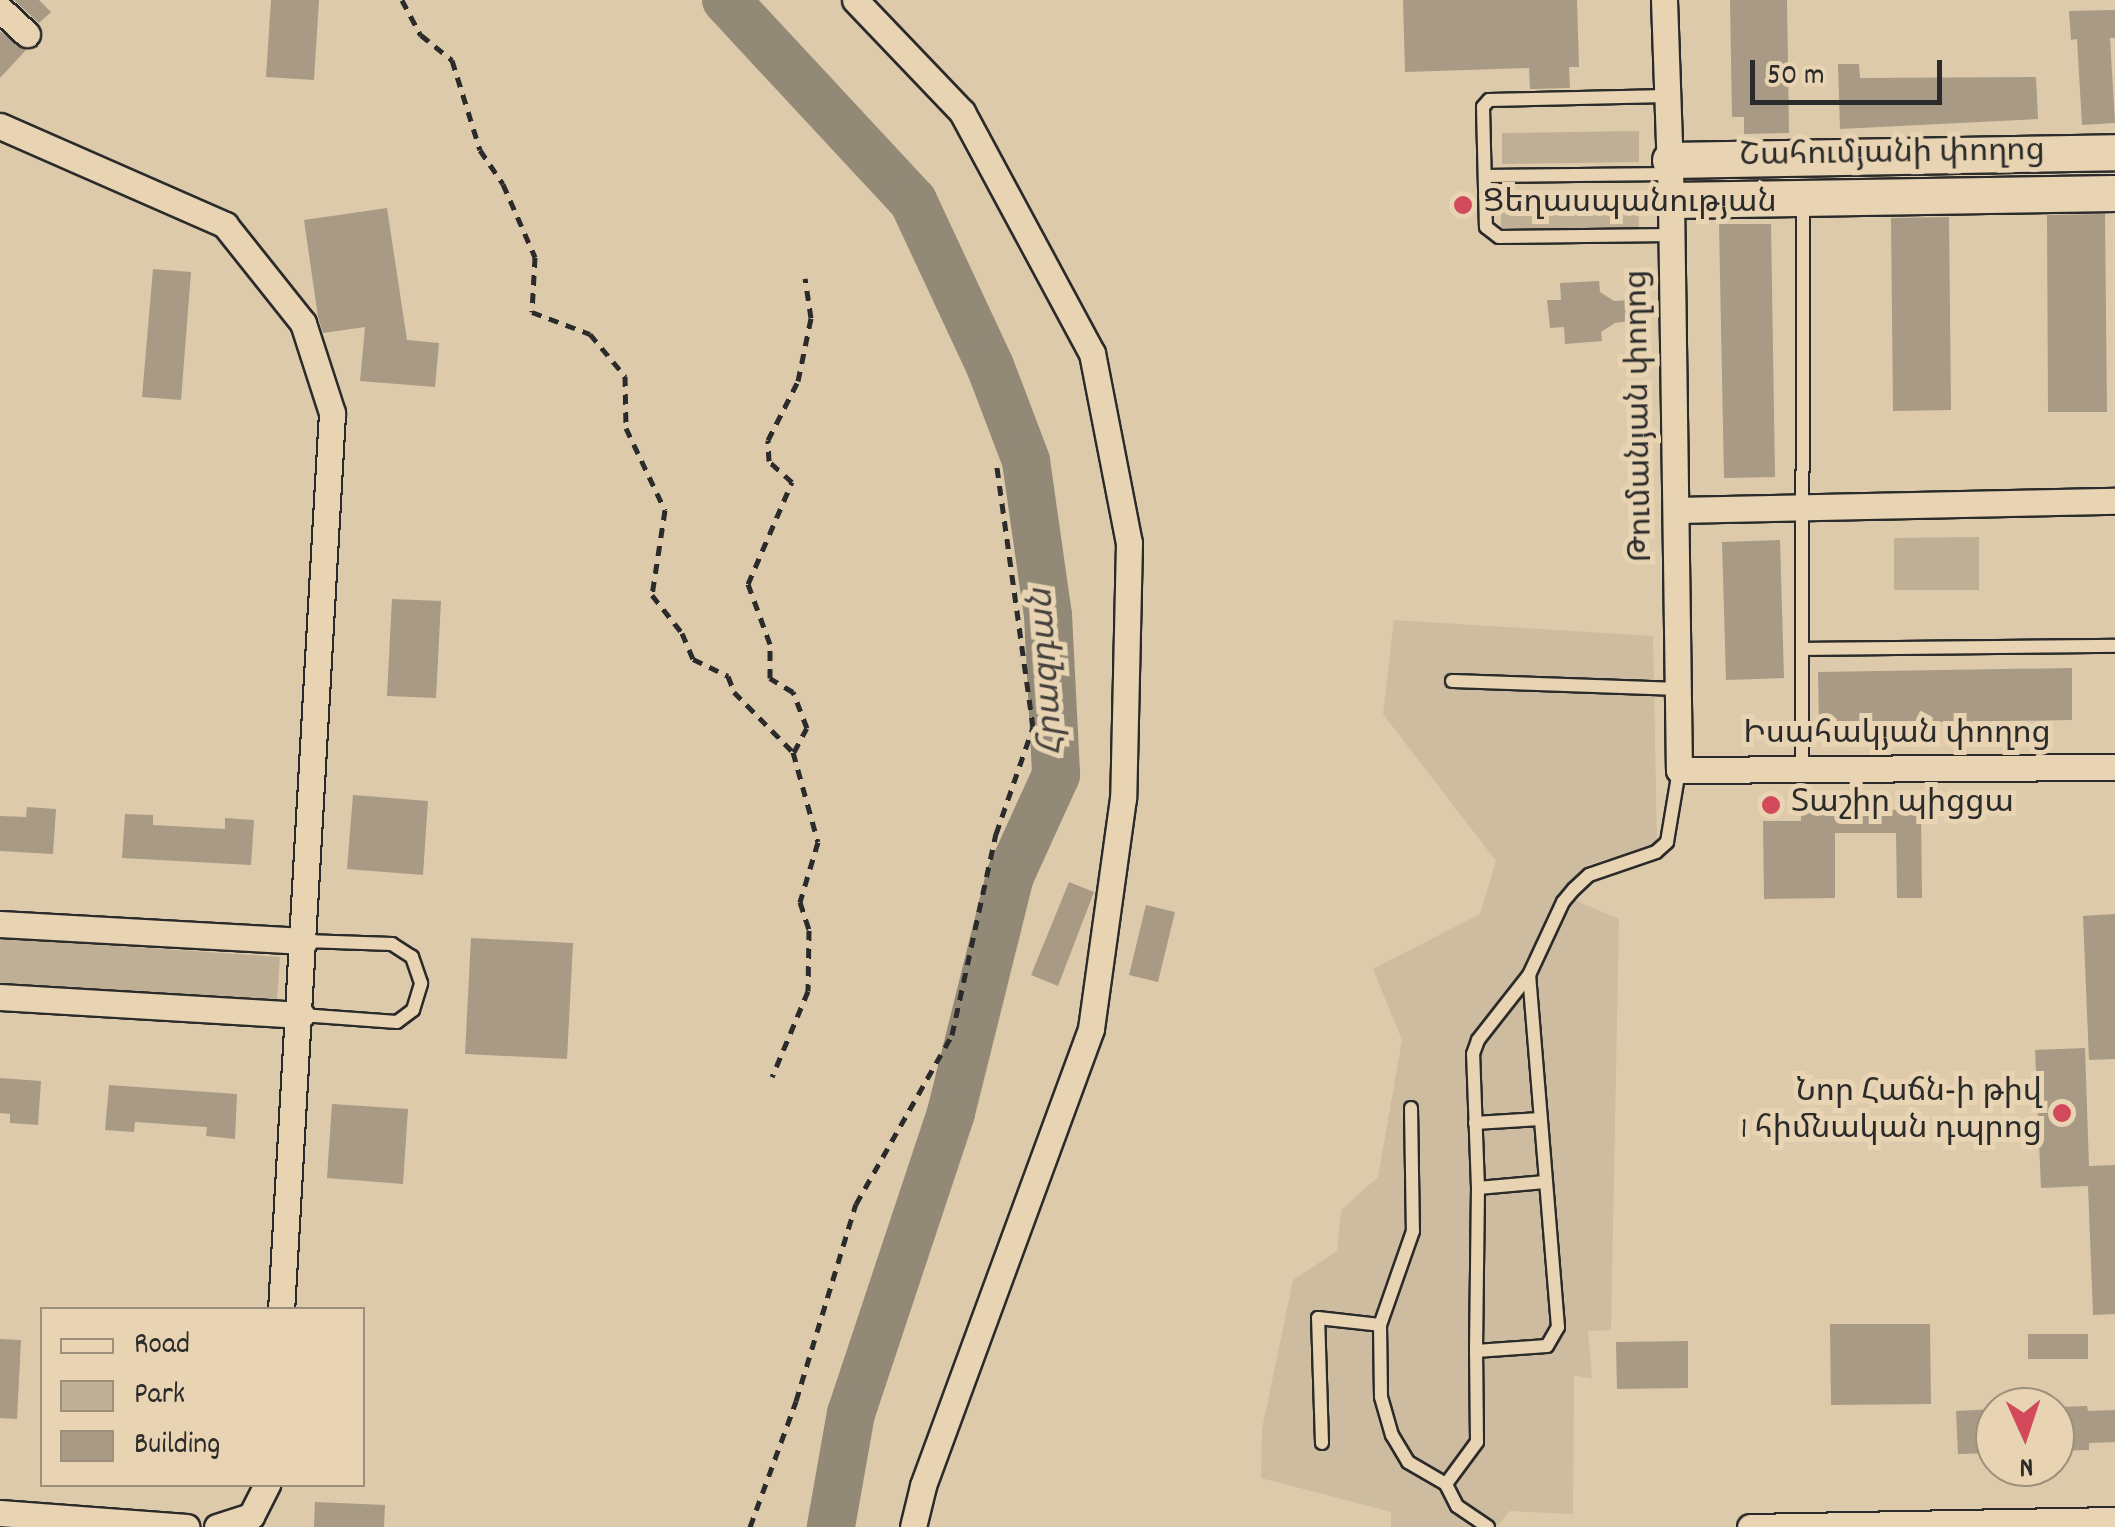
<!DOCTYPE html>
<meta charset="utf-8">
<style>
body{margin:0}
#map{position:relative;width:2115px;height:1527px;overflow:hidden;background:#ddcaaa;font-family:Dekko,"Noto Sans Armenian",sans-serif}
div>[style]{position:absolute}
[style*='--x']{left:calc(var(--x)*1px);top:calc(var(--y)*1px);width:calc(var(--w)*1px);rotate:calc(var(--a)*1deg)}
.built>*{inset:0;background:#cdbc9f}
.green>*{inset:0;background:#bfaf95}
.river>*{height:48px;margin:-24px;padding:0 24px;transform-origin:24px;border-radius:24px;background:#938977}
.building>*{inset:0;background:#a89a84}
.path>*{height:5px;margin-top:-2.5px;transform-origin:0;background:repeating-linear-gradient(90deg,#2b2b2b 0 10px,transparent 0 18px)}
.roads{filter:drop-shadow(2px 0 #2b2b2b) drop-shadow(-2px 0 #2b2b2b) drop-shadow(0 2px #2b2b2b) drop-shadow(0 -2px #2b2b2b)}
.lane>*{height:12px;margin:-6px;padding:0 6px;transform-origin:6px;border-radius:6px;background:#e8d4b2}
.street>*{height:25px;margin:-12.5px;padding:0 12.5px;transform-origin:12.5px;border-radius:12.5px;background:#e8d4b2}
.secondary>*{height:35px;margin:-17.5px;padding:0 17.5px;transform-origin:17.5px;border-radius:17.5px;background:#e8d4b2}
.dots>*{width:28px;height:28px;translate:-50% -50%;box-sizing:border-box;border:5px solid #e8d4b2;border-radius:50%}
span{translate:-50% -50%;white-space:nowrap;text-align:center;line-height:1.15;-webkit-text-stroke:10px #e8d4b2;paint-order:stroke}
.street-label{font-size:32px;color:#2b2b2b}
.poi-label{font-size:32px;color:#2b2b2b}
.left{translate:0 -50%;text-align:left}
.right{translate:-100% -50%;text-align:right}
.water-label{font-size:35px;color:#45423e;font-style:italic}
.legend{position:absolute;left:40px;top:1307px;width:325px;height:180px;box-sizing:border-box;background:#e8d4b2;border:2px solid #9c907c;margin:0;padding:12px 18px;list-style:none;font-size:30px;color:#2b2b2b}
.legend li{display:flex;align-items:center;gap:20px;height:50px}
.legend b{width:50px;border:2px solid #9c907c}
.north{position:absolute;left:1975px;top:1387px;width:100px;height:100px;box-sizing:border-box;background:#e8d4b2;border:2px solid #9c907c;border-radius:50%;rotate:177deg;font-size:28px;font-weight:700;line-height:40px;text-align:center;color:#2b2b2b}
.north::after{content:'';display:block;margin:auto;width:35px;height:45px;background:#d1495b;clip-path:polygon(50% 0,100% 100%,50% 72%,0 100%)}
.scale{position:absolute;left:1750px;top:60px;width:192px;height:45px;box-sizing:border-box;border:5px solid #2b2b2b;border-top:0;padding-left:12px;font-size:30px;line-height:35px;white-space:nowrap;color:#2b2b2b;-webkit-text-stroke:8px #e8d4b2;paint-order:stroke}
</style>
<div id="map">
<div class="built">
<div style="clip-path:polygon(1394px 620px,1653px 636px,1657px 843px,1588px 865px,1563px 895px,1619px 919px,1611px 1330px,1588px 1331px,1592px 1379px,1574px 1375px,1573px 1514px,1510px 1511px,1496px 1527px,1391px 1527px,1391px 1512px,1261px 1478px,1262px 1429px,1293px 1280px,1337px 1251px,1341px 1210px,1378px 1177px,1402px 1040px,1373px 969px,1480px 914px,1496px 861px,1383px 714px)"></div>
</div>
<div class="green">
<div style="clip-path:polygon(1639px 131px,1639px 162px,1502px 164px,1502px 133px)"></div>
<div style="clip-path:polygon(1638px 197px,1639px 228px,1501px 230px,1501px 200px)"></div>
<div style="clip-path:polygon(1979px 537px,1979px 590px,1894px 590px,1894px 538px)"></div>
<div style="clip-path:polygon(0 938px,280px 957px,277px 1001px,0 983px)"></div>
</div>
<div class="river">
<div style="--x:726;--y:0;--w:275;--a:47.1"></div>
<div style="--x:913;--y:201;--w:182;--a:65"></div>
<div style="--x:990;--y:366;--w:102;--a:69.2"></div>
<div style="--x:1026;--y:461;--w:156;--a:81.9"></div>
<div style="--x:1048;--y:615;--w:160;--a:87.1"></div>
<div style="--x:1056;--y:775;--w:111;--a:114.5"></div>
<div style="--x:1010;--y:876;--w:244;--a:104"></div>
<div style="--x:951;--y:1113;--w:316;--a:108.4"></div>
<div style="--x:851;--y:1413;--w:116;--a:100"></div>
</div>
<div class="building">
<div style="clip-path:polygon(14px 0,39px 0,51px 12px,39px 23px)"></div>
<div style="clip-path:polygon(271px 0,319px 0,314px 80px,266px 77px)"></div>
<div style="clip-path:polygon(1403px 0,1577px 0,1579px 67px,1569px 67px,1570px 88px,1530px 89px,1529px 68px,1405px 72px)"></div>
<div style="clip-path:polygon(1730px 0,1787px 0,1789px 133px,1744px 134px,1744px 117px,1732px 117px)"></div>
<div style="clip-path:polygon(2115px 10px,2115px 38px,2110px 38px,2115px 123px,2082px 125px,2077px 39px,2071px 40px,2069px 11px)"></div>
<div style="clip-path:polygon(0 31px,26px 50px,0 78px)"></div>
<div style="clip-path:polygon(1838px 64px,1859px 64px,1860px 78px,2036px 77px,2038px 119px,1840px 129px)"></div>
<div style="clip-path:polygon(387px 208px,407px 340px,439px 343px,435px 387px,360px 381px,365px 327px,323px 333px,318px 317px,304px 220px)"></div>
<div style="clip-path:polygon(2105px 214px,2107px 412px,2048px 412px,2047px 215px)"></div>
<div style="clip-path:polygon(1949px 217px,1951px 410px,1893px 411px,1891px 218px)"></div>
<div style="clip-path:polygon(1719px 224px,1771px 224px,1775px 477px,1724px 478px)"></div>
<div style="clip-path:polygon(153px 269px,191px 272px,181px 400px,142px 397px)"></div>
<div style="clip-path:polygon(1599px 281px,1600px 292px,1614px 301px,1629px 300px,1630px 321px,1615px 323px,1601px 332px,1602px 341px,1565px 344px,1564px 327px,1550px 328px,1547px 300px,1561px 300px,1560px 283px)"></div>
<div style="clip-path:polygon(1780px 540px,1784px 678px,1726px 680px,1722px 542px)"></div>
<div style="clip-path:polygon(392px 599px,441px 601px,436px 698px,387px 696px)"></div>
<div style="clip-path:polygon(2072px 668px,2072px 720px,1819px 724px,1818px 672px)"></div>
<div style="clip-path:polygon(353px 795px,428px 801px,423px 875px,347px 869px)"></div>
<div style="clip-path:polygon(27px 807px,56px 809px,53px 854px,0 851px,0 816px,26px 817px)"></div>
<div style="clip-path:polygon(1921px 809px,1922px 898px,1897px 898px,1896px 833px,1835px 833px,1835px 898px,1764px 899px,1763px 821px,1801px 821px,1801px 813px)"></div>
<div style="clip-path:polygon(125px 814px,153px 815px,153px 825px,225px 829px,225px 818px,254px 820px,251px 865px,122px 858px)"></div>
<div style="clip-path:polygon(1069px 882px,1094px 892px,1058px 986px,1031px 975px)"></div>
<div style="clip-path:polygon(1146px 905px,1175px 912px,1158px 982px,1129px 975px)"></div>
<div style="clip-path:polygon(2115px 914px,2115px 1059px,2089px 1060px,2083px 916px)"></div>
<div style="clip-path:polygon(471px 938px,573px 943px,567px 1059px,465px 1054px)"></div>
<div style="clip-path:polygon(2085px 1048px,2089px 1166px,2115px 1165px,2115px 1314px,2093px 1315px,2088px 1186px,2041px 1188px,2035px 1050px)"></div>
<div style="clip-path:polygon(0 1078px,41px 1081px,38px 1125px,10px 1123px,10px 1114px,0 1113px)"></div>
<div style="clip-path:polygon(109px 1085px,237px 1094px,235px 1139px,206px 1136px,207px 1127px,135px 1122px,134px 1132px,105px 1130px)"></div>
<div style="clip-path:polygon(332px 1104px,408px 1109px,403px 1184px,327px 1178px)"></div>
<div style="clip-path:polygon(1830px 1324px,1930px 1324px,1931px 1404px,1831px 1405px)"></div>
<div style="clip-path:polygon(2028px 1334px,2088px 1334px,2088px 1359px,2028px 1359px)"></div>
<div style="clip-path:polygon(0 1339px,21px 1340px,17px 1419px,0 1418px)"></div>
<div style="clip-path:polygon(1688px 1341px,1688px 1388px,1617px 1389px,1616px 1342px)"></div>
<div style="clip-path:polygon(2087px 1406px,2088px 1411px,2115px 1410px,2115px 1442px,2089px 1443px,2089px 1450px,2055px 1451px,2055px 1407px)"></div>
<div style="clip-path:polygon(1995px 1409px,1995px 1453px,1958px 1454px,1956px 1411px)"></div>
<div style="clip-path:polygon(315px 1502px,385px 1505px,384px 1527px,314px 1527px)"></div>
</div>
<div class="path">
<div style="--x:402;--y:0;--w:40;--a:62"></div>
<div style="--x:421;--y:35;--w:40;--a:39"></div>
<div style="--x:452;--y:60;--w:94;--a:72.7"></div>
<div style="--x:480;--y:150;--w:41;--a:55.9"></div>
<div style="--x:503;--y:184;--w:80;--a:66.3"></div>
<div style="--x:535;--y:257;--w:55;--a:93.1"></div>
<div style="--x:532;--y:312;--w:62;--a:20.8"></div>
<div style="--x:590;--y:334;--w:55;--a:50.2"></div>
<div style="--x:625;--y:376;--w:52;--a:88.9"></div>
<div style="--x:626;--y:428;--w:91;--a:64.6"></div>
<div style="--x:665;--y:510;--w:86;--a:98.7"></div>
<div style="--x:652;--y:595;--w:48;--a:51.7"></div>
<div style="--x:682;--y:633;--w:28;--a:67"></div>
<div style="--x:693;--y:659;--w:39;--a:26"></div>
<div style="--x:728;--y:676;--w:17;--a:69"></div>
<div style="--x:734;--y:692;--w:84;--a:45.5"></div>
<div style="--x:793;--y:752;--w:93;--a:74.5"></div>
<div style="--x:818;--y:842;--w:63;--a:106.7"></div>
<div style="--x:800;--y:902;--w:29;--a:72"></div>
<div style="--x:809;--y:930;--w:61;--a:90.9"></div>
<div style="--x:808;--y:991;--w:93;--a:112.7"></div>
<div style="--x:794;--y:752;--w:27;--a:-62"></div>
<div style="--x:807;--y:728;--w:39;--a:-111"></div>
<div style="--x:793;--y:692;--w:27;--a:-149"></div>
<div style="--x:770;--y:678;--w:34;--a:-90"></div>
<div style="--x:770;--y:644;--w:64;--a:-110.1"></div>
<div style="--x:748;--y:584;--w:111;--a:-66.7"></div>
<div style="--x:792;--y:482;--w:31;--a:-138"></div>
<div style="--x:769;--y:461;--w:21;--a:-93"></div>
<div style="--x:768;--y:440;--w:66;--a:-63"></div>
<div style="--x:798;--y:381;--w:64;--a:-78.3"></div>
<div style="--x:811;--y:318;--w:40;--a:-98.5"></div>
<div style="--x:750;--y:1527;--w:134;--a:-69.9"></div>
<div style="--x:796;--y:1401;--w:206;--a:-73.1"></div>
<div style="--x:856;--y:1204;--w:194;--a:-60.4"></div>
<div style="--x:952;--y:1035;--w:206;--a:-77.7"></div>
<div style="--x:996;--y:834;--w:113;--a:-70.9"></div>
<div style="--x:1033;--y:727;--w:270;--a:-97.9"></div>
</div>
<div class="roads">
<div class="lane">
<div style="--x:1667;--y:96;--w:178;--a:178.7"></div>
<div style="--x:1489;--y:100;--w:9;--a:131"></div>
<div style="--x:1483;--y:107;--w:120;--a:88.6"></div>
<div style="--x:1486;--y:227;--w:16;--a:38"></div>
<div style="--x:1499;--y:237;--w:172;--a:-0.7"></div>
<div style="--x:1485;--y:176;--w:185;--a:-0.6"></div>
<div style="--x:1803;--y:649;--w:312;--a:-0.6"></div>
<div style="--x:1452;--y:681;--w:228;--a:2"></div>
<div style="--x:1802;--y:769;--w:567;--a:-89.9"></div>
<div style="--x:301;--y:1015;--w:96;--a:4.2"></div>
<div style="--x:397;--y:1022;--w:20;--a:-37"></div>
<div style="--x:413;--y:1010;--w:28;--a:-73"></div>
<div style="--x:421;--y:983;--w:28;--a:-109"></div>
<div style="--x:412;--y:957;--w:24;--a:-147"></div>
<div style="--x:392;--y:944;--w:87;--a:-178"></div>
<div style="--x:1411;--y:1108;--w:123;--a:89.1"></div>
<div style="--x:1413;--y:1231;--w:100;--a:109.3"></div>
<div style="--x:1380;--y:1325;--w:72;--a:89.2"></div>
<div style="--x:1381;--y:1397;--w:40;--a:74"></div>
<div style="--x:1392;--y:1435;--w:31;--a:59"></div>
<div style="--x:1408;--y:1462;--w:44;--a:30.1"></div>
<div style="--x:1475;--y:1123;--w:65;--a:-3.5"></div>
<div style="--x:1478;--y:1188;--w:67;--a:-5.1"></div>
<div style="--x:1476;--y:1351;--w:163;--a:-89.3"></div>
<div style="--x:1478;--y:1188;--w:134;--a:-92.1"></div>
<div style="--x:1473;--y:1054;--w:15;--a:-70"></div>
<div style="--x:1478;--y:1040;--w:83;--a:-51.9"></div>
<div style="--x:1322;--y:1443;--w:125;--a:-91.8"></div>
<div style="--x:1318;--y:1318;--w:62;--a:6.4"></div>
<div style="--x:1488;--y:1527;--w:37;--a:-146"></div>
<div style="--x:1457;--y:1506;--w:25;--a:-117"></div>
<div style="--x:1446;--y:1484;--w:52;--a:-53.6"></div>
<div style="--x:1477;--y:1442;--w:91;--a:-90.6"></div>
<div style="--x:1476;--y:1351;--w:71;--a:-4"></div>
<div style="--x:1547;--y:1346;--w:22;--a:-60"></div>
<div style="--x:1558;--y:1327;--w:353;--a:-94.7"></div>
<div style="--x:1529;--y:975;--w:81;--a:-65"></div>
<div style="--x:1563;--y:902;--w:17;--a:-50"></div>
<div style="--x:1574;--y:889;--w:21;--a:-43"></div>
<div style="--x:1589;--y:875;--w:71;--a:-18.9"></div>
<div style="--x:1656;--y:852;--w:15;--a:-42"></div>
<div style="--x:1667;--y:842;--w:73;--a:-80.5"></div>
</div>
<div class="street">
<div style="--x:855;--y:0;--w:155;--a:46.3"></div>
<div style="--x:962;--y:112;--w:274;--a:61.7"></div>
<div style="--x:1092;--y:353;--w:194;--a:79"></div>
<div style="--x:1129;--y:543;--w:255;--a:91.3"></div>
<div style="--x:1123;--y:798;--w:233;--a:97.9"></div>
<div style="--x:1091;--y:1029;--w:487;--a:110.2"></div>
<div style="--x:923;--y:1486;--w:42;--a:103.7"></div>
<div style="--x:1664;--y:0;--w:200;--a:88"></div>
<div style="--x:1671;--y:200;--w:570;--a:89.2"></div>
<div style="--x:1679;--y:770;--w:436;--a:-0.4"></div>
<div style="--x:0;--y:9;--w:37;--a:43"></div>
<div style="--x:0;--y:126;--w:246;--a:23.7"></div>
<div style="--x:225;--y:225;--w:125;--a:51.5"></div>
<div style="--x:303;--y:323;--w:95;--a:72.1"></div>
<div style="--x:332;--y:413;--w:898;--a:93.25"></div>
<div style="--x:1677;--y:510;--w:438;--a:-1.2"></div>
<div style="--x:0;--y:924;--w:305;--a:3.2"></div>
<div style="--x:0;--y:997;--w:302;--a:3.4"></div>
<div style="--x:0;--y:1513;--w:187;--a:4.3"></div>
<div style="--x:217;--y:1527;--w:36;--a:-18"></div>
<div style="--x:251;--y:1516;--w:36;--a:-63"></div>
<div style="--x:1750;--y:1527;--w:365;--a:-1.1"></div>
</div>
<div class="secondary">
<div style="--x:1670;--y:160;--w:445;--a:-1"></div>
<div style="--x:1671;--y:200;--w:444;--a:-0.9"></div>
</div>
</div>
<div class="dots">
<div style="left:1463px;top:205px;background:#d1495b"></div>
<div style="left:1771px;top:805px;background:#d1495b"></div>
<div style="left:2062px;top:1113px;background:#d1495b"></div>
</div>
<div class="street-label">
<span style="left:1892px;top:156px;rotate:-1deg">Շահումյանի փողոց</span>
<span style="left:1642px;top:416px;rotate:-91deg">Թումանյան փողոց</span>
<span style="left:1897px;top:736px">Իսահակյան փողոց</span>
</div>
<div class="poi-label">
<span class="left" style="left:1483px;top:205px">Ցեղասպանության</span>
<span class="left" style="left:1791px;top:805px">Տաշիր պիցցա</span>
<span class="right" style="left:2042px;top:1113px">Նոր Հաճն-ի թիվ<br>1 հիմնական դպրոց</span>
</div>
<div class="water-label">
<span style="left:1049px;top:672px;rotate:-94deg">Հրազդան</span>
</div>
<ul class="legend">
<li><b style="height:12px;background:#e8d4b2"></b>Road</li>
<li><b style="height:28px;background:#bfaf95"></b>Park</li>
<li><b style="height:28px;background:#a89a84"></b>Building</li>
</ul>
<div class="north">N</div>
<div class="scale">50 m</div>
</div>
